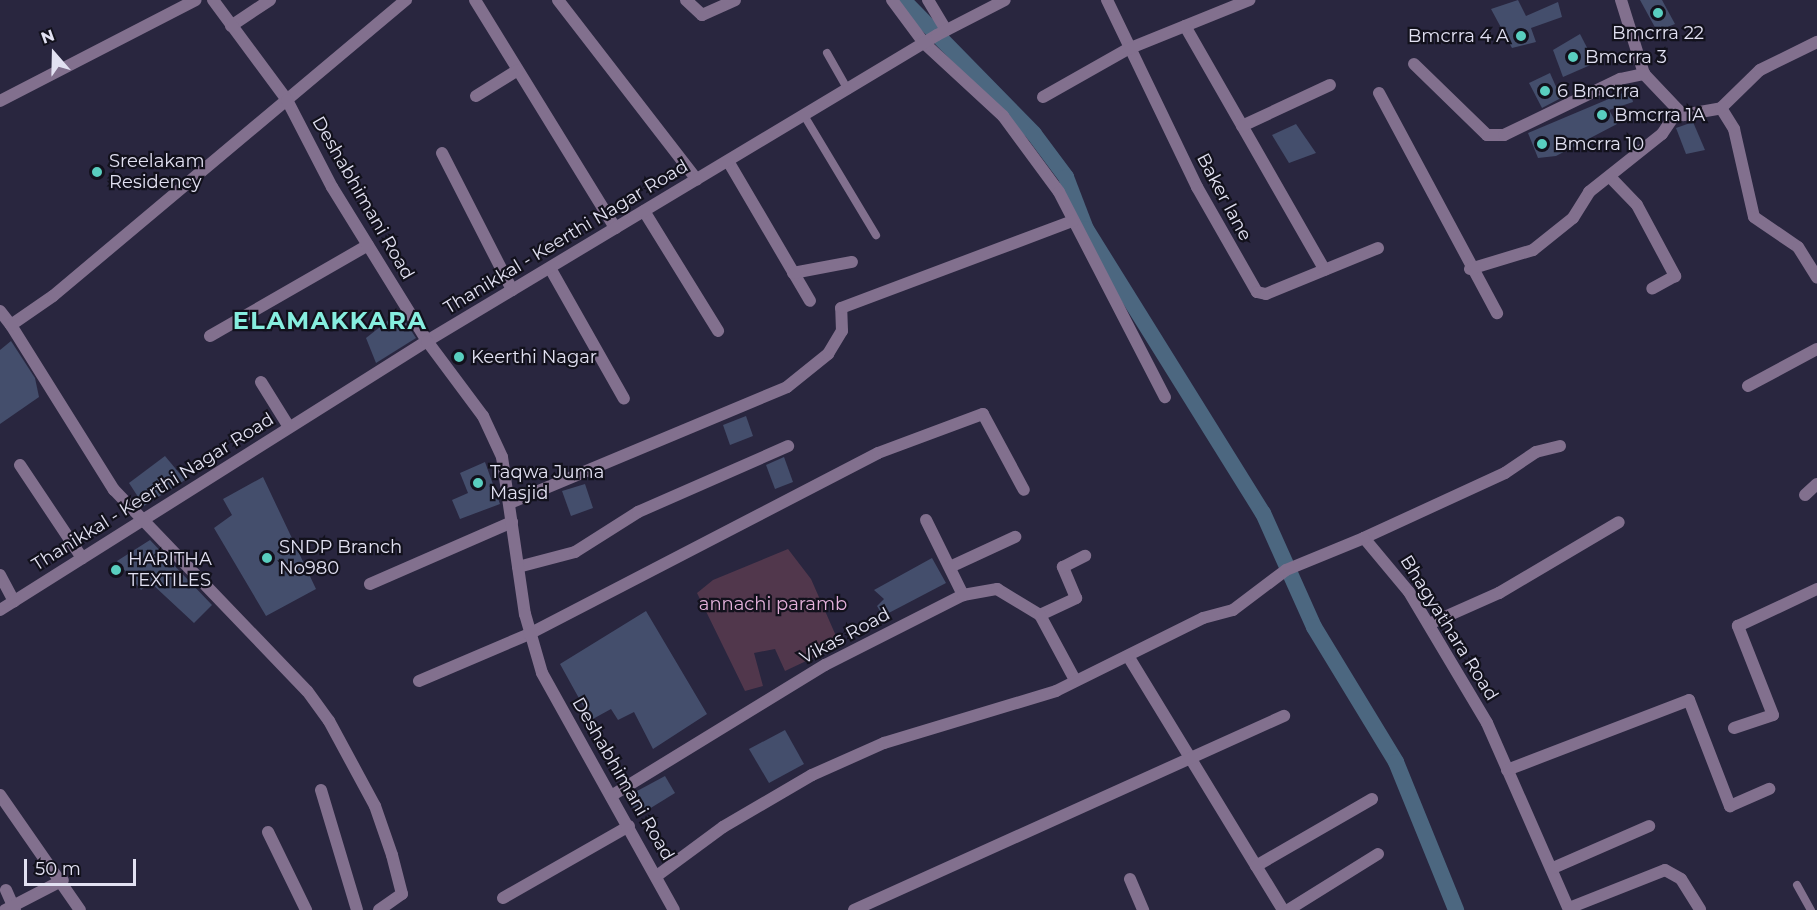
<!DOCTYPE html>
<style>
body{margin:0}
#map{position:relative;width:1817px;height:910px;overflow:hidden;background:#29263f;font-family:Montserrat,sans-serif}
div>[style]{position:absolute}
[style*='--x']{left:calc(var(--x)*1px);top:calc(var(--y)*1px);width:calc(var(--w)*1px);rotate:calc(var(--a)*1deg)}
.green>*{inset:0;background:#51374c}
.canal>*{height:16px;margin:-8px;padding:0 8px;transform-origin:8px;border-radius:8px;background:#4c6780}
.building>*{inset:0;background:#444e6c}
.service>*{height:8px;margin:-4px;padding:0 4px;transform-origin:4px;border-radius:4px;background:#82708e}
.minor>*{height:12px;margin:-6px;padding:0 6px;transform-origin:6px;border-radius:6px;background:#82708e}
.tertiary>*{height:12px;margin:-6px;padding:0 6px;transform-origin:6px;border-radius:6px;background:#82708e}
.dots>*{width:16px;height:16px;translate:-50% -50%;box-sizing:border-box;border:3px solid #12111c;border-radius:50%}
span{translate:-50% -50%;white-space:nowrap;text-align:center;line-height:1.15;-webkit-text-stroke:4.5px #12111c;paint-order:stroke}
.poi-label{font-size:18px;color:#e2e1f2}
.right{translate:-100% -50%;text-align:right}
.left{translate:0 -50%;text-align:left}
.street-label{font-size:18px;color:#e2e1f2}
.park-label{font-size:18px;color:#e3b0da}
.district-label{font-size:24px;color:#86eedf;font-weight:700;letter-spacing:1.5px}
.north{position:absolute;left:24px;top:24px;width:60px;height:60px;-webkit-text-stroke:4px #12111c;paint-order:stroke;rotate:340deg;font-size:16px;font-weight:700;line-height:24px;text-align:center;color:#e2e1f2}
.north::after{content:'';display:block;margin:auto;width:21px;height:27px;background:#e2e1f2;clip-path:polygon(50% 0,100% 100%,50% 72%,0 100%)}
.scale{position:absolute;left:24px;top:859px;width:112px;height:27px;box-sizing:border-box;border:3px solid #e2e1f2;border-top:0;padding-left:8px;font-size:18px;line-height:21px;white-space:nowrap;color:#e2e1f2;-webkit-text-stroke:4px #12111c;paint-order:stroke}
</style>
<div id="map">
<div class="green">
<div style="clip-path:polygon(788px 549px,811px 579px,840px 645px,785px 671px,775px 649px,754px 653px,763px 686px,745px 691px,697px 593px,713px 580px)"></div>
</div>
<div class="canal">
<div style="--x:903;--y:0;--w:187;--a:45.6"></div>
<div style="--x:1034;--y:134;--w:54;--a:53.3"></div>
<div style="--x:1066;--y:177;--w:56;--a:69"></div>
<div style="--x:1086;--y:229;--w:335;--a:58.1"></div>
<div style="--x:1263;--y:513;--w:125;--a:65.9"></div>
<div style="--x:1314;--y:627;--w:158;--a:58.7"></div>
<div style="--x:1396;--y:762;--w:160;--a:67.9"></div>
</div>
<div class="building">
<div style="clip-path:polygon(1518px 0,1526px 16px,1558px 2px,1562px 17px,1531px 28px,1536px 42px,1512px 48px,1491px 9px)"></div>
<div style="clip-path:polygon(1640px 0,1662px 0,1675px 24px,1657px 31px)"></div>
<div style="clip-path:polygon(1580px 34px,1595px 63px,1563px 77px,1553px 50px)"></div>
<div style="clip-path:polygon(1550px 73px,1561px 98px,1542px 108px,1529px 83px)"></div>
<div style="clip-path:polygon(1630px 90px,1633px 102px,1609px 110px,1617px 124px,1556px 156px,1538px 158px,1528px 133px)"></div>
<div style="clip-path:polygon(1693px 122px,1705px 150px,1686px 154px,1676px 128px)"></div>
<div style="clip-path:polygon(1296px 124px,1316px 153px,1289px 163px,1272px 135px)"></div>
<div style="clip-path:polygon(399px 312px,416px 338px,376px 363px,366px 338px)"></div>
<div style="clip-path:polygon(11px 341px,35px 378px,39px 397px,0 424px,0 350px)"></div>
<div style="clip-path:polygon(746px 416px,753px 436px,730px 445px,723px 425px)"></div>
<div style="clip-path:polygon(165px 456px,185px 480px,144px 506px,129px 483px)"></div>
<div style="clip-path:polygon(784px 457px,793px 482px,775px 489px,766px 465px)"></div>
<div style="clip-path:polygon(485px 462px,500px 504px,460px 519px,452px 500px,468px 493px,460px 473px)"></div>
<div style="clip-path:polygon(263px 477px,316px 589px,266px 616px,214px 528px,232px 515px,223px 499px)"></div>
<div style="clip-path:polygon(585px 484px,593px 508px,571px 516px,562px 491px)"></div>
<div style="clip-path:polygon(150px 540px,212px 605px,194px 623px,151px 583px,141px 590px,117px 561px)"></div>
<div style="clip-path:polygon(932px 558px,946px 583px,883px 616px,877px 606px,884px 599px,874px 590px)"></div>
<div style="clip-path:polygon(646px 611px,707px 714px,653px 749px,634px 712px,618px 720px,611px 709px,591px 720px,560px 664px)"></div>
<div style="clip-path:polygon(785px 730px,804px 764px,769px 783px,749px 749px)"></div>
<div style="clip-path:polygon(665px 776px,675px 793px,641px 814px,630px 805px,626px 797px)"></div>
</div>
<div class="service">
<div style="--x:827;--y:53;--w:43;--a:60.4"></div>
<div style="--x:805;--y:117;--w:138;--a:59"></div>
<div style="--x:1797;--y:885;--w:29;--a:61"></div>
</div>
<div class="minor">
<div style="--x:475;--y:0;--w:268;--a:58.4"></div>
<div style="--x:558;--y:0;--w:227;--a:52.3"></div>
<div style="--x:686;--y:0;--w:22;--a:43"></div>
<div style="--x:702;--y:15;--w:36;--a:-24"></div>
<div style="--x:892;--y:0;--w:54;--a:53.3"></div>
<div style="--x:924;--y:43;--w:108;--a:42.7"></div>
<div style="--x:1003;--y:116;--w:94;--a:53.6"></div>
<div style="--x:1059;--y:192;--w:231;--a:62.7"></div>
<div style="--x:928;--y:0;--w:35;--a:59"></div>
<div style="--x:1107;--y:0;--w:208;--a:64.3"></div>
<div style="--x:1197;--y:187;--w:121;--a:60.3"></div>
<div style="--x:1257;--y:292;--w:9;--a:13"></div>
<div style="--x:1266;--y:294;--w:121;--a:-22.3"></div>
<div style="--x:1621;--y:0;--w:77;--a:72.7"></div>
<div style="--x:1644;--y:74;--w:57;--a:46.4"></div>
<div style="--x:1683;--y:115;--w:39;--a:-10"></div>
<div style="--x:1721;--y:108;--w:25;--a:58"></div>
<div style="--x:1734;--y:129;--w:90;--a:77.2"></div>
<div style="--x:1754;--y:217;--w:53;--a:34.3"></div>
<div style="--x:1798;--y:247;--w:36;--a:58"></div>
<div style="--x:231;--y:26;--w:47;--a:-33.7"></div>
<div style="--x:1185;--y:26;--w:281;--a:60.2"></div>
<div style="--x:1414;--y:64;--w:102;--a:44.2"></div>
<div style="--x:1487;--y:135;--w:17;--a:0"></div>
<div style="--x:1504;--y:135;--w:129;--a:-25.8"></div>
<div style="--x:1620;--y:79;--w:25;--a:-12"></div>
<div style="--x:1379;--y:93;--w:250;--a:61.8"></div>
<div style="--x:476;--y:96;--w:49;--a:-31.8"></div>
<div style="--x:1043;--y:97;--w:98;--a:-29.5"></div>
<div style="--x:1128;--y:49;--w:131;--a:-22"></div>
<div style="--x:0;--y:101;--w:220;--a:-27.3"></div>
<div style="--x:1721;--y:108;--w:54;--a:-44.3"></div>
<div style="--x:1760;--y:70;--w:64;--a:-26.2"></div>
<div style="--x:1242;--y:126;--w:97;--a:-25"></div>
<div style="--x:442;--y:153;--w:154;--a:62.9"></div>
<div style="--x:728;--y:161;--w:162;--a:59.6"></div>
<div style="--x:1611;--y:178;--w:37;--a:46"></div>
<div style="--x:1637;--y:205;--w:81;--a:61.8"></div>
<div style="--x:1675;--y:276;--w:26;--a:151"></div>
<div style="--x:644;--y:211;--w:141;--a:58.3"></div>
<div style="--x:550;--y:268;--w:150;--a:60.5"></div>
<div style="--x:1470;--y:269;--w:66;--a:-16.8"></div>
<div style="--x:1533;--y:250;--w:51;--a:-38.7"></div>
<div style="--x:1573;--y:218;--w:31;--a:-58"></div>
<div style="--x:1589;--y:192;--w:93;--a:-38.5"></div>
<div style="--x:1662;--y:134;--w:29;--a:-56"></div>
<div style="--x:793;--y:273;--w:60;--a:-10.6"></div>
<div style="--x:0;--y:311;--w:18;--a:52"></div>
<div style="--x:210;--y:336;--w:182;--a:-29.9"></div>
<div style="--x:261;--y:382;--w:53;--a:58.1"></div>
<div style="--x:1748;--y:386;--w:78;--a:-28.2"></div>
<div style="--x:1560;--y:446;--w:25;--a:166"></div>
<div style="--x:1536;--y:452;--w:37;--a:146"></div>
<div style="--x:1505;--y:473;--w:155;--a:155.3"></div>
<div style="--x:1364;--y:538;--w:70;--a:50.2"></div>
<div style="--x:1409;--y:592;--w:152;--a:59.2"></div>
<div style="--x:1487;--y:723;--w:204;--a:66.3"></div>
<div style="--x:20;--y:465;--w:112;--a:56.3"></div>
<div style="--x:1805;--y:495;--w:16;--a:-43"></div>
<div style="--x:510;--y:503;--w:300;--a:-22.7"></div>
<div style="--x:787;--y:387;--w:53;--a:-38.8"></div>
<div style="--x:828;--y:354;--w:27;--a:-59"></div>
<div style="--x:842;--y:331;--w:23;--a:-92"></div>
<div style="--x:841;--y:308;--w:248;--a:-20.6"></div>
<div style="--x:926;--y:520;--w:84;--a:63.7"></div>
<div style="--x:518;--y:567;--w:59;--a:-14.7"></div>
<div style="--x:575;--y:552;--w:75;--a:-32.4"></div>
<div style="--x:638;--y:512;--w:164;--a:-23.7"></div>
<div style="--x:950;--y:567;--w:72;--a:-24.8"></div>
<div style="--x:0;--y:575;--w:30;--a:62"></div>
<div style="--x:370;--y:584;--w:155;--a:-23.6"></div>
<div style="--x:0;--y:610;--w:505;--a:-32.21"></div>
<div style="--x:427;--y:341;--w:595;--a:-30.96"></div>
<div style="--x:937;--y:35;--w:76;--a:-27.2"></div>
<div style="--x:1040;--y:615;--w:40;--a:-25"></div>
<div style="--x:1076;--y:598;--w:34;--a:-113"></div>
<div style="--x:1063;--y:567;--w:25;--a:-27"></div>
<div style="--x:1429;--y:624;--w:77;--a:-23.9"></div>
<div style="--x:1499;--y:593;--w:139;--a:-30.6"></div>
<div style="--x:1128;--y:656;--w:298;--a:58.6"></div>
<div style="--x:419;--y:681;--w:120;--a:-23.1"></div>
<div style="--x:529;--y:634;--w:393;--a:-27.4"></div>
<div style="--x:878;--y:453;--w:112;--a:-20.4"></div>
<div style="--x:983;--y:414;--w:86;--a:61.7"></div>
<div style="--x:1734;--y:728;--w:41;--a:-18.4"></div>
<div style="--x:1773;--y:715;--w:96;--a:-111.5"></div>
<div style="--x:1738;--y:626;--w:87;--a:-25.1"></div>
<div style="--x:1507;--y:770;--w:195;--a:-21"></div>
<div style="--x:1689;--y:700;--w:114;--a:68.9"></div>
<div style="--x:1730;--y:806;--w:43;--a:-23.6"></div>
<div style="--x:321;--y:790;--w:125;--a:73.3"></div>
<div style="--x:0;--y:795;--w:140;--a:55.2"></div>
<div style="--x:611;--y:796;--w:251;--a:-31.5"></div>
<div style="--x:825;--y:665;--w:155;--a:-26.9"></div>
<div style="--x:963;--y:595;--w:35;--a:-10"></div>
<div style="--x:997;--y:589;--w:50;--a:31.2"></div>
<div style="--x:1040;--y:615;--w:74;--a:61.7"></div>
<div style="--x:268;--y:832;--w:87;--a:64"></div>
<div style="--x:1256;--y:866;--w:134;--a:-30"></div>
<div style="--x:1553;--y:868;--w:105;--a:-23.6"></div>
<div style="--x:658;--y:875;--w:81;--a:-36.4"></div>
<div style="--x:723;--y:827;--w:103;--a:-30.3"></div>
<div style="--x:812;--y:775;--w:79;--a:-24"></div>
<div style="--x:884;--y:743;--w:180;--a:-16.8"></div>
<div style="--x:1056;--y:691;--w:164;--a:-26.4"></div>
<div style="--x:1203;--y:618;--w:31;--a:-15"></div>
<div style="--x:1233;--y:610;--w:66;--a:-37"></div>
<div style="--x:1286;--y:570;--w:84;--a:-22.3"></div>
<div style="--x:1130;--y:879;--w:34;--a:67"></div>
<div style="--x:6;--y:890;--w:22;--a:66"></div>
<div style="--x:503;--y:898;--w:145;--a:-29.7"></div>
<div style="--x:1569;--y:908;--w:103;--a:-21.6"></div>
<div style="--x:1665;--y:870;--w:18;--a:29"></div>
<div style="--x:1681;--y:879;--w:36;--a:58"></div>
<div style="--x:5;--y:910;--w:65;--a:-27.3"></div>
<div style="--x:379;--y:910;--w:28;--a:-35"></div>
<div style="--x:402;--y:894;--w:40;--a:-104.4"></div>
<div style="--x:392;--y:855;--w:52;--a:-109.1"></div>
<div style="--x:375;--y:806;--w:97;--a:-118.4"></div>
<div style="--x:329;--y:721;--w:37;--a:-126"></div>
<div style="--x:307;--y:691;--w:279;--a:-133.8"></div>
<div style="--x:114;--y:490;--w:195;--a:-122"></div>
<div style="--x:11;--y:325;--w:51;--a:-34.6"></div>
<div style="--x:53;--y:296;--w:461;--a:-40"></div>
<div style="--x:854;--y:910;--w:472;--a:-24.3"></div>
<div style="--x:1288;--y:910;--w:106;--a:-31.9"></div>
</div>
<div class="tertiary">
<div style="--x:213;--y:0;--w:124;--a:53.5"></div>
<div style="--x:287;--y:100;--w:98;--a:62.7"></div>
<div style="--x:332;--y:187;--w:181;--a:58.3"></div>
<div style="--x:427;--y:341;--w:94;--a:53.3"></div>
<div style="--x:483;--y:416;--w:45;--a:65.1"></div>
<div style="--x:502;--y:457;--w:159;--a:81.7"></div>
<div style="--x:525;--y:614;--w:61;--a:73.9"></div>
<div style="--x:542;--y:673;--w:271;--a:60.9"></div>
</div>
<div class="dots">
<div style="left:1658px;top:13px;background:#59cebf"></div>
<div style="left:1521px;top:36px;background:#59cebf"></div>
<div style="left:1573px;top:57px;background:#59cebf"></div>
<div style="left:1545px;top:91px;background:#59cebf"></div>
<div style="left:1602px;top:115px;background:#59cebf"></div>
<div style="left:1542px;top:144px;background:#59cebf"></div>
<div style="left:97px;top:172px;background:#59cebf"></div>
<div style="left:459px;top:357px;background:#59cebf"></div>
<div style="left:478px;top:483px;background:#59cebf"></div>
<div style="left:267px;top:558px;background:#59cebf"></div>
<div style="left:116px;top:570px;background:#59cebf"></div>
</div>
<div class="poi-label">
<span style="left:1658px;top:33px">Bmcrra 22</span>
<span class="right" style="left:1509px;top:36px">Bmcrra 4 A</span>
<span class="left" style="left:1585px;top:57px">Bmcrra 3</span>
<span class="left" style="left:1557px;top:91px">6 Bmcrra</span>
<span class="left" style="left:1614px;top:115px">Bmcrra 1A</span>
<span class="left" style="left:1554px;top:144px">Bmcrra 10</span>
<span class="left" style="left:109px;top:172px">Sreelakam<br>Residency</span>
<span class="left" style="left:471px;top:357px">Keerthi Nagar</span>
<span class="left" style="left:490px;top:483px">Taqwa Juma<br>Masjid</span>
<span class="left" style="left:279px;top:558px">SNDP Branch<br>No980</span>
<span class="left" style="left:128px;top:570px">HARITHA<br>TEXTILES</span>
</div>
<div class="street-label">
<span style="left:1224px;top:197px;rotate:62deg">Baker lane</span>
<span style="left:363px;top:198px;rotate:60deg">Deshabhimani Road</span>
<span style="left:566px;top:237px;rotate:-31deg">Thanikkal - Keerthi Nagar Road</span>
<span style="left:153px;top:492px;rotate:-32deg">Thanikkal - Keerthi Nagar Road</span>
<span style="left:1449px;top:628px;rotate:58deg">Bhagyathara Road</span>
<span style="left:845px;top:636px;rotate:-28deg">Vikas Road</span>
<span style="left:623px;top:779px;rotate:60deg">Deshabhimani Road</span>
</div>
<div class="park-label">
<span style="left:773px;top:604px">annachi paramb</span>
</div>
<div class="district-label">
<span style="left:330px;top:321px">ELAMAKKARA</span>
</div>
<div class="north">N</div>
<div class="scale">50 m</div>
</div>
